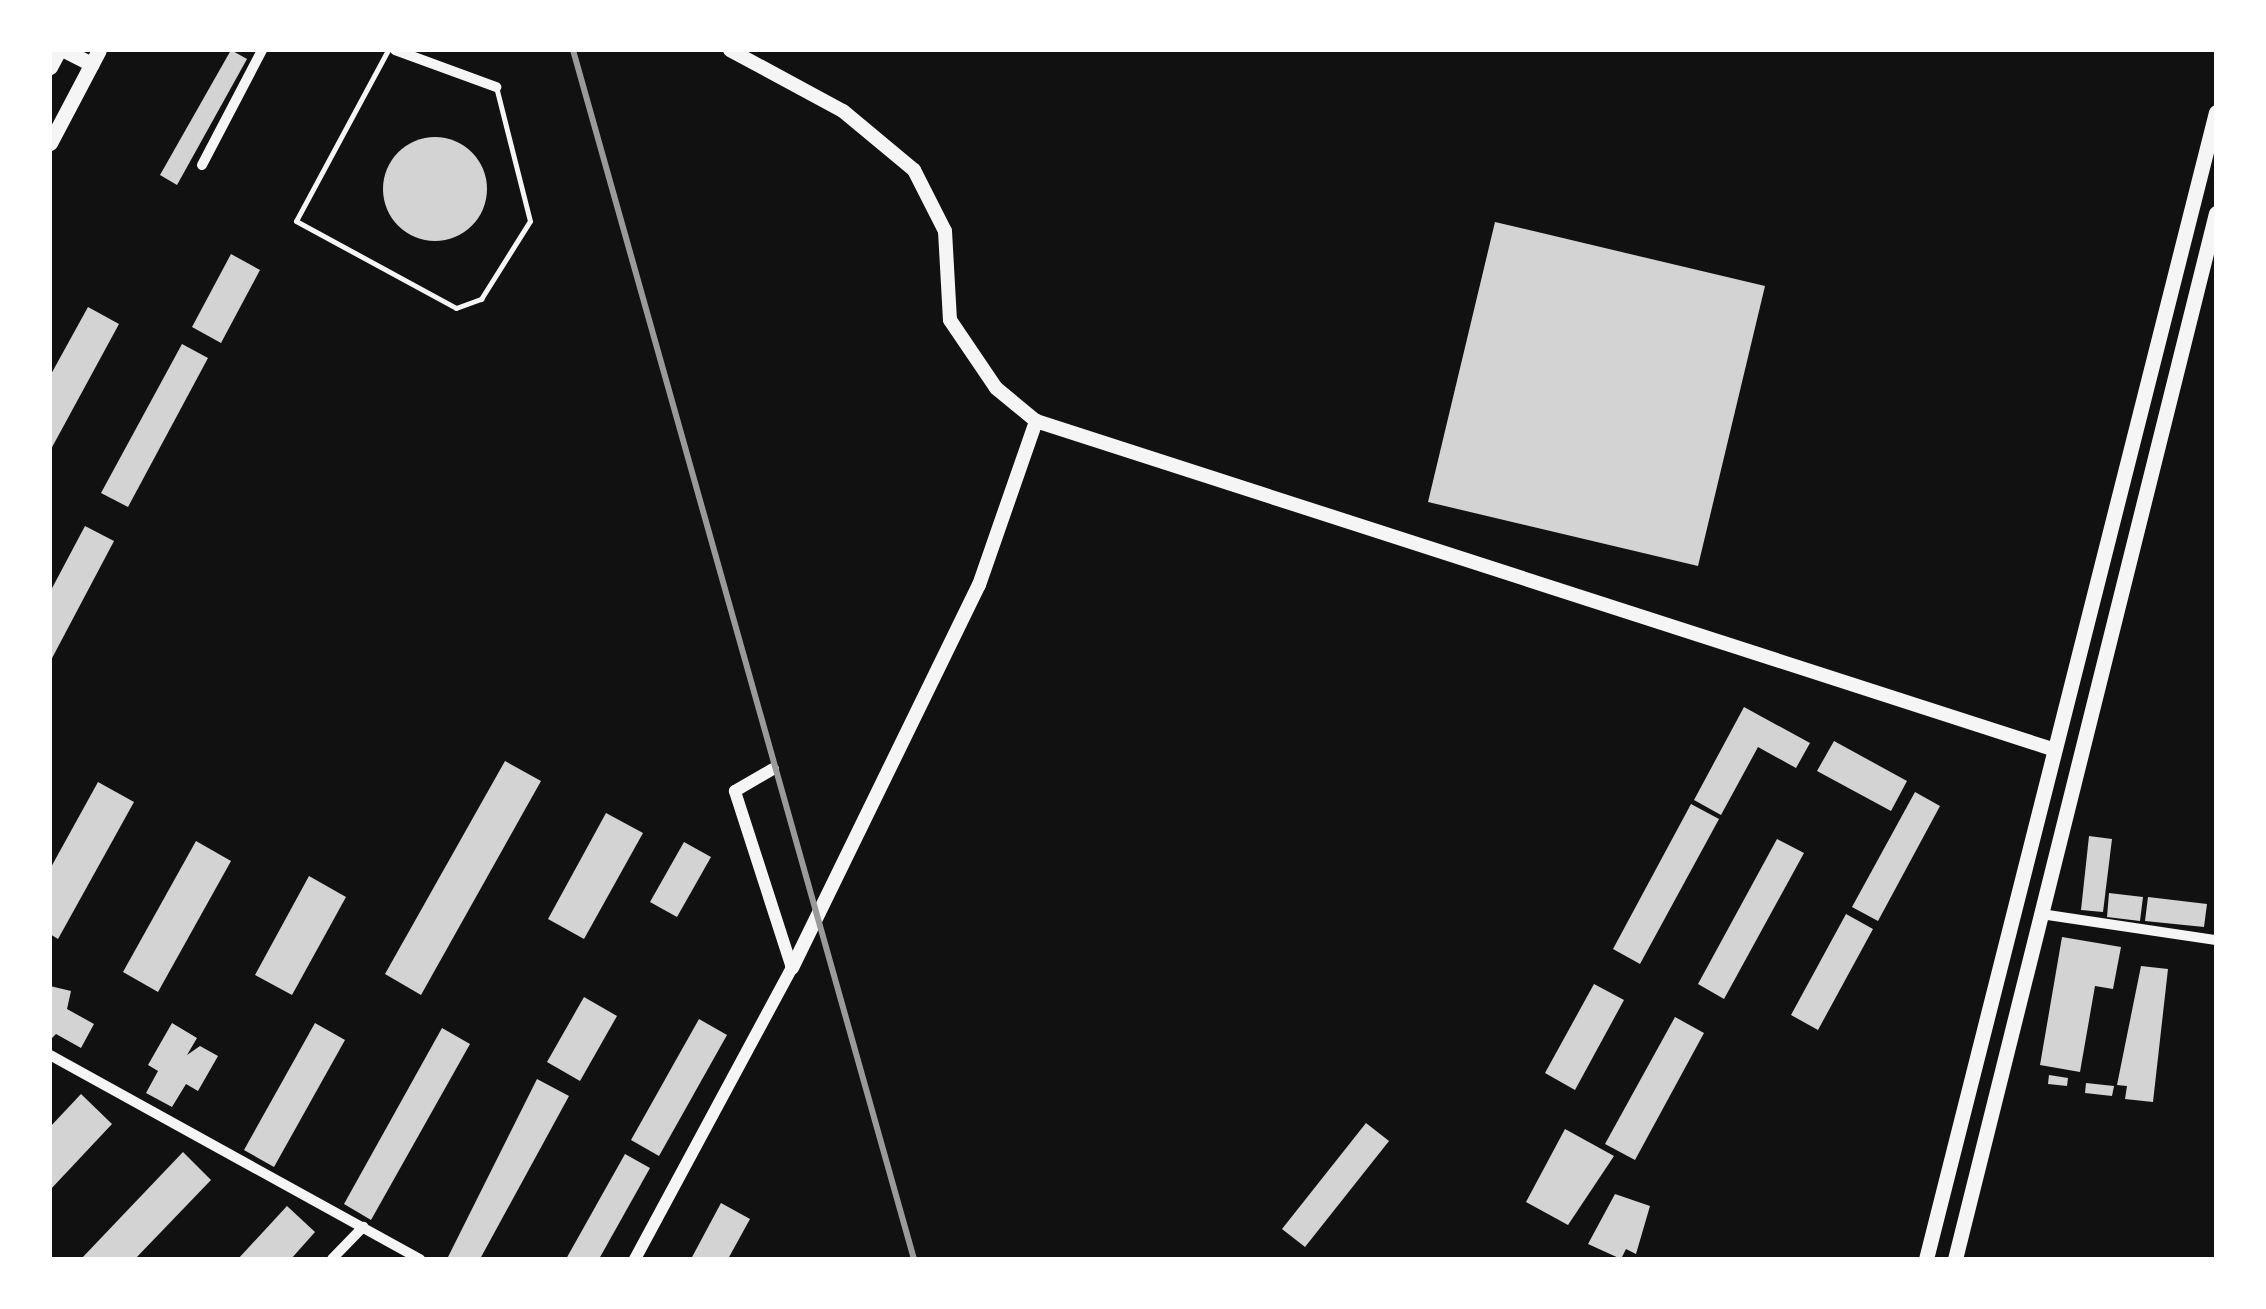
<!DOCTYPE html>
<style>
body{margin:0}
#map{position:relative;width:2266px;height:1309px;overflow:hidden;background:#111;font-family:"Varela Round",sans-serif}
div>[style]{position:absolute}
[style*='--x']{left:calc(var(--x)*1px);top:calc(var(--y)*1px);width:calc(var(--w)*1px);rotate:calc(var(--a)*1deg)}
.building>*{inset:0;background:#d3d3d3}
.round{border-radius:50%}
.service>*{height:5px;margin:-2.5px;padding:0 2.5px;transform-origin:2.5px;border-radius:2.5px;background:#f5f5f5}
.minor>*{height:10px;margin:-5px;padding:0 5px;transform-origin:5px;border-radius:5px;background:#f5f5f5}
.tertiary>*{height:12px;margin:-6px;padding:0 6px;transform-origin:6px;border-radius:6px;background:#f5f5f5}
.secondary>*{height:14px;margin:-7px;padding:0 7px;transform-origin:7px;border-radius:7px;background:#f5f5f5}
.primary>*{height:15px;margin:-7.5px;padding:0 7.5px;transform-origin:7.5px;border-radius:7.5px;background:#f5f5f5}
.rail>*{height:6px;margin:-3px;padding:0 3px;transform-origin:3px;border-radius:3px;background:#9a9a9a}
span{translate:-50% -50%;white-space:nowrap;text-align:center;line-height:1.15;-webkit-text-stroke:8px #fff;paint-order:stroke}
.frame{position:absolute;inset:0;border:52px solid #fff;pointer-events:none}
</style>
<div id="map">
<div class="building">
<div style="clip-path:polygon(231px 50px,247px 59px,177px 185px,160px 175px)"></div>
<div class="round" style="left:383px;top:137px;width:104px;height:104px"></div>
<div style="clip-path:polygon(1495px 222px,1765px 286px,1698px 566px,1428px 502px)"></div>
<div style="clip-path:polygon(231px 254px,260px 270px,221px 343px,192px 327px)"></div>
<div style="clip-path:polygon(88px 307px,119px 324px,50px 451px,50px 376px)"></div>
<div style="clip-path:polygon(182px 344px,208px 358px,128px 507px,101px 493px)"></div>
<div style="clip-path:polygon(85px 526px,114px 541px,50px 662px,50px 592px)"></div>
<div style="clip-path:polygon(1744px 707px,1810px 743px,1796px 768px,1758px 747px,1721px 815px,1694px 800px)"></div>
<div style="clip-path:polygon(1834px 741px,1907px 781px,1891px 811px,1817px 771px)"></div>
<div style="clip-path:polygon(505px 761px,541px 781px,421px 995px,385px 974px)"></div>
<div style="clip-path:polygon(98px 782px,134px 802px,58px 939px,50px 934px,50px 869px)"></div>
<div style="clip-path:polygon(1915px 792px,1940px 806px,1878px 921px,1852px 907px)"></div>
<div style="clip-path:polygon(1691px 804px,1719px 819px,1640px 964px,1613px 949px)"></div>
<div style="clip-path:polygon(606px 813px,643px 833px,584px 939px,548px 919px)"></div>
<div style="clip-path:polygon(2089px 836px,2112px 839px,2103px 912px,2081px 910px)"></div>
<div style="clip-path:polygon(1777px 839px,1804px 853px,1724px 999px,1698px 984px)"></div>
<div style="clip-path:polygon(196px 841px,231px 861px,158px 992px,123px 972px)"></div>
<div style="clip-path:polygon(684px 842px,711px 857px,677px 917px,650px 902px)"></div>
<div style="clip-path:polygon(309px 876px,346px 897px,292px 995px,255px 975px)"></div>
<div style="clip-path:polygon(2109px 893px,2143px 897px,2140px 921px,2107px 917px)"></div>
<div style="clip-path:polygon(2148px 897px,2207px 904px,2204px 927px,2145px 921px)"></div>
<div style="clip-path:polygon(1846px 914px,1873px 929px,1818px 1030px,1791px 1015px)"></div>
<div style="clip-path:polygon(2062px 937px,2121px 947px,2113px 989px,2095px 986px,2080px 1072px,2040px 1065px)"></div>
<div style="clip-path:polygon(2141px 966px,2168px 969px,2153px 1102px,2125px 1099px,2127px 1086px,2117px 1085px)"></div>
<div style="clip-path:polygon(1594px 984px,1624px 1000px,1575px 1090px,1545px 1073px)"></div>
<div style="clip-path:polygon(50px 986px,71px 991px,67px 1009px,94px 1024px,81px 1048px,56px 1034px,50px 1040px)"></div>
<div style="clip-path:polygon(584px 997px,617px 1016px,580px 1081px,547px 1062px)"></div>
<div style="clip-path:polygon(1675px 1017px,1704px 1033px,1635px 1160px,1605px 1144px)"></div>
<div style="clip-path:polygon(699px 1019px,727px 1035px,659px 1156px,631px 1140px)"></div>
<div style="clip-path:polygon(172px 1023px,197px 1038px,187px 1055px,200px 1046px,218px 1056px,198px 1091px,186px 1084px,172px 1107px,146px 1093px,158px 1071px,148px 1065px)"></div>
<div style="clip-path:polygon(315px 1023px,345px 1040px,274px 1167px,244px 1150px)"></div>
<div style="clip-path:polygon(442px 1028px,470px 1044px,371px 1220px,344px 1204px)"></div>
<div style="clip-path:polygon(2049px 1075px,2068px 1078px,2067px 1086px,2048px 1084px)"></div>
<div style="clip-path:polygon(537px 1079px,569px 1096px,480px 1259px,447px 1259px)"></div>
<div style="clip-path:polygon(2086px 1083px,2114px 1086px,2112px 1096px,2085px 1093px)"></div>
<div style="clip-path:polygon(81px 1094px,112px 1124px,50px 1190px,50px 1127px)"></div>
<div style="clip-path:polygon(1366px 1123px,1389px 1141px,1305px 1247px,1282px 1229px)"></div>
<div style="clip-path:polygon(1565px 1129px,1614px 1156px,1568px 1225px,1526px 1202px)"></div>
<div style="clip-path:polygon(183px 1152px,211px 1180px,135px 1259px,81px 1259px)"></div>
<div style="clip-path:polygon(625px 1154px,650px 1168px,599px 1259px,566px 1259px)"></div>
<div style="clip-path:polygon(1615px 1194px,1650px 1206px,1636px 1254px,1626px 1249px,1621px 1259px,1588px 1244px)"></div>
<div style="clip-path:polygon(721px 1203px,750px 1219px,728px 1259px,691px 1259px)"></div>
<div style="clip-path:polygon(287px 1206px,315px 1232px,291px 1259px,238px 1259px)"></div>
</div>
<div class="service">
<div style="--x:388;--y:50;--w:194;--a:118.3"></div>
<div style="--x:296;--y:221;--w:182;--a:28.5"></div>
<div style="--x:456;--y:308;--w:27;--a:-20"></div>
<div style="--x:481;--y:299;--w:92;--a:-57.9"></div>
<div style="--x:530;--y:221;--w:138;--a:-104.2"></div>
</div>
<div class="minor">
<div style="--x:395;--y:50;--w:108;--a:20.1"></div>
<div style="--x:202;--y:165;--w:130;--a:-62.4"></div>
<div style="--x:2041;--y:914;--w:177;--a:8.5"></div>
<div style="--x:50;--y:1055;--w:423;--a:28.9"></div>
<div style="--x:332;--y:1259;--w:45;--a:-45.9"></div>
</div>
<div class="tertiary">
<div style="--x:635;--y:1259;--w:331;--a:-61.7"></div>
<div style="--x:792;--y:968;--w:186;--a:-107.9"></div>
<div style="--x:735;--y:791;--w:44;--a:-30.1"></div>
</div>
<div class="secondary">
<div style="--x:730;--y:50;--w:128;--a:28.4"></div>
<div style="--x:843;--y:111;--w:92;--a:39.7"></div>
<div style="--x:914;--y:170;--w:68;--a:63.1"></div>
<div style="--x:945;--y:231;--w:89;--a:86.8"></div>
<div style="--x:950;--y:320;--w:82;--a:55.9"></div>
<div style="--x:996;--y:388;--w:52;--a:39.5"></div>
<div style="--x:1036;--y:421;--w:1071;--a:17.89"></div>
<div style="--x:792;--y:968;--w:426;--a:-64"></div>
<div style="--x:979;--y:585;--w:174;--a:-70.8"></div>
</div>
<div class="primary">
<div style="--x:64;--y:50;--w:31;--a:27"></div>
<div style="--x:50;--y:67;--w:19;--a:-62"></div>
<div style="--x:50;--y:143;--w:105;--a:-62.2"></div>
<div style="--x:1926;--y:1259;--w:1183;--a:-75.81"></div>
<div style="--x:1955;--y:1259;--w:1078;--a:-75.99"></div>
</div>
<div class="rail">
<div style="--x:573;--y:50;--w:1256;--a:74.25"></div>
</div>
<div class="frame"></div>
</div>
